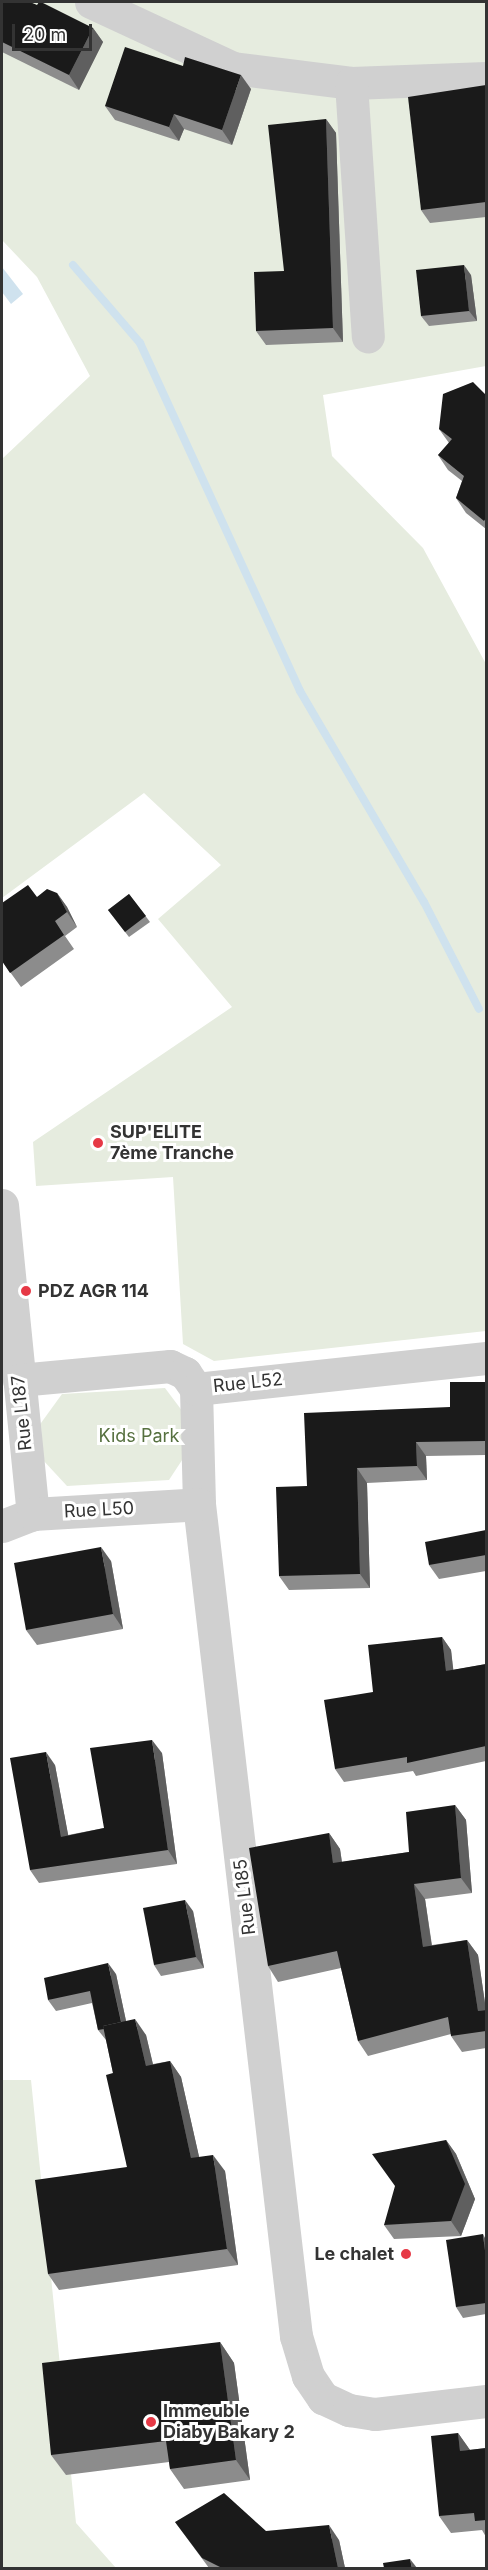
<!DOCTYPE html>
<meta charset="utf-8">
<style>
body{margin:0}
#map{position:relative;width:488px;height:2570px;overflow:hidden;background:#fff;font-family:Inter,sans-serif}
div>[style]{position:absolute}
[style*='--x']{left:calc(var(--x)*1px);top:calc(var(--y)*1px);width:calc(var(--w)*1px);rotate:calc(var(--a)*1deg)}
.green>*{inset:0;background:#e6ecdf}
.water>*{inset:0;background:#cfe2ee}
.stream>*{height:8px;margin:-4px;padding:0 4px;transform-origin:4px;border-radius:4px;background:#cfe2ee}
.minor>*{height:33px;margin:-16.5px;padding:0 16.5px;transform-origin:16.5px;border-radius:16.5px;background:#d0d0d0}
.wall>*{inset:0;background:#8c8c8c}
.shaded-wall>*{inset:0;background:#5f5f5f}
.building>*{inset:0;background:#1a1a1a}
.dots>*{width:16px;height:16px;translate:-50% -50%;box-sizing:border-box;border:3px solid #fff;border-radius:50%}
span{translate:-50% -50%;white-space:nowrap;text-align:center;line-height:1.15;-webkit-text-stroke:6px #fff;paint-order:stroke}
.poi-label{font-size:18px;color:#333;font-weight:700}
.left{translate:0 -50%;text-align:left}
.right{translate:-100% -50%;text-align:right}
.street-label{font-size:18px;color:#333}
.park-label{font-size:18px;color:#56703f}
.frame{position:absolute;inset:0;border:3px solid #333;pointer-events:none}
.scale{position:absolute;left:12px;top:24px;width:80px;height:27px;box-sizing:border-box;border:3px solid #333;border-top:0;padding-left:8px;font-size:18px;line-height:21px;white-space:nowrap;color:#333;-webkit-text-stroke:4px #fff;paint-order:stroke}
</style>
<div id="map">
<div class="green">
<div style="clip-path:polygon(2px 2px,486px 2px,486px 366px,323px 395px,332px 456px,423px 548px,486px 664px,486px 1331px,214px 1361px,183px 1344px,173px 1177px,36px 1186px,33px 1142px,232px 1007px,158px 919px,221px 865px,144px 793px,2px 898px,2px 459px,90px 376px,37px 277px,2px 240px)"></div>
<div style="clip-path:polygon(165px 1388px,186px 1416px,188px 1451px,169px 1480px,67px 1486px,42px 1459px,41px 1423px,62px 1394px)"></div>
<div style="clip-path:polygon(2px 2080px,31px 2080px,76px 2523px,116px 2568px,2px 2568px)"></div>
</div>
<div class="water">
<div style="clip-path:polygon(2px 267px,23px 294px,11px 304px,2px 292px)"></div>
</div>
<div class="stream">
<div style="--x:73;--y:265;--w:103;--a:49.3"></div>
<div style="--x:140;--y:343;--w:383;--a:65.3"></div>
<div style="--x:300;--y:691;--w:245;--a:59.6"></div>
<div style="--x:424;--y:902;--w:120;--a:62.8"></div>
</div>
<div class="minor">
<div style="--x:91;--y:2;--w:157;--a:24.9"></div>
<div style="--x:233;--y:68;--w:119;--a:7.2"></div>
<div style="--x:351;--y:83;--w:135;--a:-2.1"></div>
<div style="--x:351;--y:83;--w:254;--a:86.2"></div>
<div style="--x:2;--y:1205;--w:311;--a:84.3"></div>
<div style="--x:19;--y:1380;--w:152;--a:-5.3"></div>
<div style="--x:170;--y:1366;--w:17;--a:25"></div>
<div style="--x:185;--y:1373;--w:19;--a:55"></div>
<div style="--x:196;--y:1389;--w:115;--a:88.5"></div>
<div style="--x:199;--y:1504;--w:838;--a:83.35"></div>
<div style="--x:296;--y:2336;--w:42;--a:73.3"></div>
<div style="--x:308;--y:2376;--w:27;--a:56"></div>
<div style="--x:323;--y:2398;--w:29;--a:25"></div>
<div style="--x:349;--y:2410;--w:26;--a:9"></div>
<div style="--x:375;--y:2414;--w:112;--a:-6.7"></div>
<div style="--x:196;--y:1389;--w:292;--a:-6.1"></div>
<div style="--x:2;--y:1526;--w:33;--a:-21"></div>
<div style="--x:33;--y:1514;--w:166;--a:-3.4"></div>
</div>
<div class="wall">
<div style="clip-path:polygon(2px 2px,37px 5px,93px 28px,103px 42px,79px 90px,2px 52px)"></div>
<div style="clip-path:polygon(486px 85px,486px 217px,430px 223px,421px 210px)"></div>
<div style="clip-path:polygon(251px 89px,232px 145px,184px 129px,179px 141px,115px 120px,105px 106px)"></div>
<div style="clip-path:polygon(326px 119px,336px 133px,343px 342px,266px 345px,256px 331px,284px 271px)"></div>
<div style="clip-path:polygon(471px 275px,477px 321px,429px 326px,421px 316px)"></div>
<div style="clip-path:polygon(486px 395px,486px 529px,466px 513px,456px 498px,462px 481px,448px 470px,438px 455px,449px 443px,439px 429px)"></div>
<div style="clip-path:polygon(57px 893px,67px 907px,77px 927px,65px 936px,74px 949px,21px 987px,2px 961px,37px 897px)"></div>
<div style="clip-path:polygon(129px 894px,150px 922px,129px 937px,108px 910px)"></div>
<div style="clip-path:polygon(486px 1382px,486px 1455px,426px 1456px,427px 1480px,367px 1483px,370px 1588px,289px 1590px,279px 1576px,307px 1486px,450px 1407px)"></div>
<div style="clip-path:polygon(486px 1530px,486px 1571px,439px 1579px,429px 1565px)"></div>
<div style="clip-path:polygon(111px 1561px,123px 1629px,37px 1645px,26px 1630px)"></div>
<div style="clip-path:polygon(442px 1637px,451px 1650px,453px 1670px,486px 1664px,486px 1761px,416px 1776px,413px 1771px,344px 1782px,335px 1769px,373px 1692px)"></div>
<div style="clip-path:polygon(162px 1753px,177px 1864px,39px 1883px,30px 1870px,55px 1765px,68px 1835px,104px 1828px)"></div>
<div style="clip-path:polygon(455px 1805px,466px 1820px,472px 1893px,425px 1899px,432px 1945px,467px 1940px,478px 1955px,486px 2010px,486px 2048px,462px 2052px,451px 2036px,451px 2034px,368px 2056px,358px 2041px,341px 1968px,278px 1982px,268px 1966px,329px 1833px,340px 1849px,342px 1862px,409px 1852px)"></div>
<div style="clip-path:polygon(193px 1911px,204px 1968px,161px 1976px,154px 1965px)"></div>
<div style="clip-path:polygon(116px 1974px,126px 2021px,146px 2035px,153px 2064px,170px 2061px,181px 2077px,199px 2157px,225px 2171px,238px 2265px,59px 2290px,48px 2274px,127px 2167px,113px 2073px,106px 2040px,98px 2030px,92px 2003px,56px 2011px,48px 2000px)"></div>
<div style="clip-path:polygon(446px 2140px,456px 2154px,475px 2199px,461px 2236px,394px 2239px,384px 2225px)"></div>
<div style="clip-path:polygon(486px 2240px,486px 2314px,463px 2318px,456px 2307px)"></div>
<div style="clip-path:polygon(220px 2342px,234px 2363px,250px 2480px,184px 2489px,170px 2469px,169px 2462px,66px 2475px,51px 2455px)"></div>
<div style="clip-path:polygon(458px 2433px,470px 2450px,486px 2448px,486px 2537px,482px 2530px,451px 2533px,439px 2516px)"></div>
<div style="clip-path:polygon(175px 2522px,266px 2531px,339px 2540px,345px 2568px,209px 2568px)"></div>
</div>
<div class="shaded-wall">
<div style="clip-path:polygon(93px 28px,103px 42px,79px 90px,69px 75px)"></div>
<div style="clip-path:polygon(241px 75px,251px 89px,232px 145px,222px 130px)"></div>
<div style="clip-path:polygon(174px 114px,184px 129px,179px 141px,169px 127px)"></div>
<div style="clip-path:polygon(326px 119px,336px 133px,343px 342px,333px 328px)"></div>
<div style="clip-path:polygon(464px 265px,471px 275px,477px 321px,469px 311px)"></div>
<div style="clip-path:polygon(57px 893px,67px 907px,77px 927px,67px 912px)"></div>
<div style="clip-path:polygon(416px 1442px,426px 1456px,427px 1480px,417px 1466px)"></div>
<div style="clip-path:polygon(357px 1468px,367px 1483px,370px 1588px,360px 1574px)"></div>
<div style="clip-path:polygon(101px 1547px,111px 1561px,123px 1629px,113px 1614px)"></div>
<div style="clip-path:polygon(442px 1637px,451px 1650px,455px 1684px,446px 1671px)"></div>
<div style="clip-path:polygon(152px 1740px,162px 1753px,177px 1864px,168px 1850px)"></div>
<div style="clip-path:polygon(46px 1752px,55px 1765px,71px 1850px,61px 1837px)"></div>
<div style="clip-path:polygon(455px 1805px,466px 1820px,472px 1893px,461px 1878px)"></div>
<div style="clip-path:polygon(329px 1833px,340px 1849px,344px 1878px,333px 1863px)"></div>
<div style="clip-path:polygon(414px 1884px,425px 1899px,434px 1962px,423px 1947px)"></div>
<div style="clip-path:polygon(185px 1900px,193px 1911px,204px 1968px,196px 1957px)"></div>
<div style="clip-path:polygon(467px 1940px,478px 1955px,486px 2010px,478px 2011px)"></div>
<div style="clip-path:polygon(108px 1963px,116px 1974px,129px 2035px,122px 2025px)"></div>
<div style="clip-path:polygon(135px 2019px,146px 2035px,157px 2082px,146px 2066px)"></div>
<div style="clip-path:polygon(170px 2061px,181px 2077px,203px 2174px,191px 2158px)"></div>
<div style="clip-path:polygon(446px 2140px,456px 2154px,475px 2199px,461px 2236px,451px 2221px)"></div>
<div style="clip-path:polygon(213px 2155px,225px 2171px,238px 2265px,227px 2249px)"></div>
<div style="clip-path:polygon(483px 2234px,486px 2240px,486px 2259px)"></div>
<div style="clip-path:polygon(220px 2342px,234px 2363px,250px 2480px,236px 2460px)"></div>
<div style="clip-path:polygon(458px 2433px,470px 2450px,460px 2451px)"></div>
<div style="clip-path:polygon(329px 2525px,339px 2540px,345px 2568px,338px 2568px)"></div>
<div style="clip-path:polygon(410px 2559px,417px 2568px,412px 2568px)"></div>
</div>
<div class="building">
<div style="clip-path:polygon(2px 2px,30px 2px,37px 5px,39px 2px,41px 2px,93px 28px,69px 75px,2px 42px)"></div>
<div style="clip-path:polygon(125px 47px,183px 66px,185px 57px,241px 75px,222px 130px,174px 114px,169px 127px,105px 106px)"></div>
<div style="clip-path:polygon(486px 85px,486px 202px,421px 210px,408px 97px)"></div>
<div style="clip-path:polygon(326px 119px,333px 328px,256px 331px,254px 272px,284px 271px,268px 125px)"></div>
<div style="clip-path:polygon(464px 265px,469px 311px,421px 316px,416px 270px)"></div>
<div style="clip-path:polygon(473px 382px,486px 395px,486px 518px,484px 521px,456px 498px,464px 476px,438px 455px,452px 439px,439px 429px,443px 394px)"></div>
<div style="clip-path:polygon(28px 885px,37px 897px,47px 889px,57px 893px,67px 912px,55px 921px,64px 935px,10px 973px,2px 961px,2px 903px)"></div>
<div style="clip-path:polygon(129px 894px,146px 916px,125px 932px,108px 910px)"></div>
<div style="clip-path:polygon(450px 1382px,486px 1382px,486px 1441px,416px 1442px,417px 1466px,357px 1468px,360px 1574px,279px 1576px,276px 1487px,307px 1486px,304px 1413px,450px 1407px)"></div>
<div style="clip-path:polygon(486px 1530px,486px 1555px,429px 1565px,425px 1542px)"></div>
<div style="clip-path:polygon(101px 1547px,113px 1614px,26px 1630px,14px 1563px)"></div>
<div style="clip-path:polygon(442px 1637px,446px 1671px,486px 1664px,486px 1746px,407px 1763px,407px 1757px,335px 1769px,324px 1700px,373px 1692px,368px 1645px)"></div>
<div style="clip-path:polygon(152px 1740px,168px 1850px,30px 1870px,10px 1758px,46px 1752px,61px 1837px,104px 1828px,90px 1748px)"></div>
<div style="clip-path:polygon(455px 1805px,461px 1878px,414px 1884px,423px 1947px,467px 1940px,478px 2011px,486px 2010px,486px 2031px,451px 2036px,448px 2017px,358px 2041px,337px 1951px,268px 1966px,249px 1848px,329px 1833px,333px 1863px,409px 1852px,406px 1812px)"></div>
<div style="clip-path:polygon(185px 1900px,196px 1957px,154px 1965px,143px 1908px)"></div>
<div style="clip-path:polygon(108px 1963px,121px 2022px,103px 2026px,104px 2029px,98px 2030px,90px 1991px,48px 2000px,44px 1978px)"></div>
<div style="clip-path:polygon(135px 2019px,146px 2066px,170px 2061px,191px 2158px,213px 2155px,227px 2249px,48px 2274px,35px 2180px,127px 2167px,106px 2075px,113px 2073px,103px 2026px)"></div>
<div style="clip-path:polygon(446px 2140px,465px 2184px,451px 2221px,384px 2225px,395px 2186px,372px 2154px)"></div>
<div style="clip-path:polygon(483px 2234px,486px 2259px,486px 2303px,456px 2307px,446px 2240px)"></div>
<div style="clip-path:polygon(220px 2342px,236px 2460px,170px 2469px,166px 2441px,51px 2455px,42px 2363px)"></div>
<div style="clip-path:polygon(458px 2433px,460px 2451px,486px 2448px,486px 2520px,475px 2521px,474px 2513px,439px 2516px,431px 2436px)"></div>
<div style="clip-path:polygon(224px 2493px,266px 2531px,329px 2525px,338px 2568px,222px 2568px,202px 2558px,175px 2522px)"></div>
<div style="clip-path:polygon(410px 2559px,412px 2568px,384px 2568px,383px 2563px)"></div>
</div>
<div class="dots">
<div style="left:98px;top:1143px;background:#e63946"></div>
<div style="left:26px;top:1291px;background:#e63946"></div>
<div style="left:406px;top:2254px;background:#e63946"></div>
<div style="left:151px;top:2422px;background:#e63946"></div>
</div>
<div class="poi-label">
<span class="left" style="left:110px;top:1143px">SUP'ELITE<br>7ème Tranche</span>
<span class="left" style="left:38px;top:1291px">PDZ AGR 114</span>
<span class="right" style="left:394px;top:2254px">Le chalet</span>
<span class="left" style="left:163px;top:2422px">Immeuble<br>Diaby Bakary 2</span>
</div>
<div class="street-label">
<span style="left:248px;top:1383px;rotate:-6deg">Rue L52</span>
<span style="left:22px;top:1413px;rotate:-96deg">Rue L187</span>
<span style="left:99px;top:1510px;rotate:-3deg">Rue L50</span>
<span style="left:245px;top:1897px;rotate:-97deg">Rue L185</span>
</div>
<div class="park-label">
<span style="left:139px;top:1436px">Kids Park</span>
</div>
<div class="frame"></div>
<div class="scale">20 m</div>
</div>
